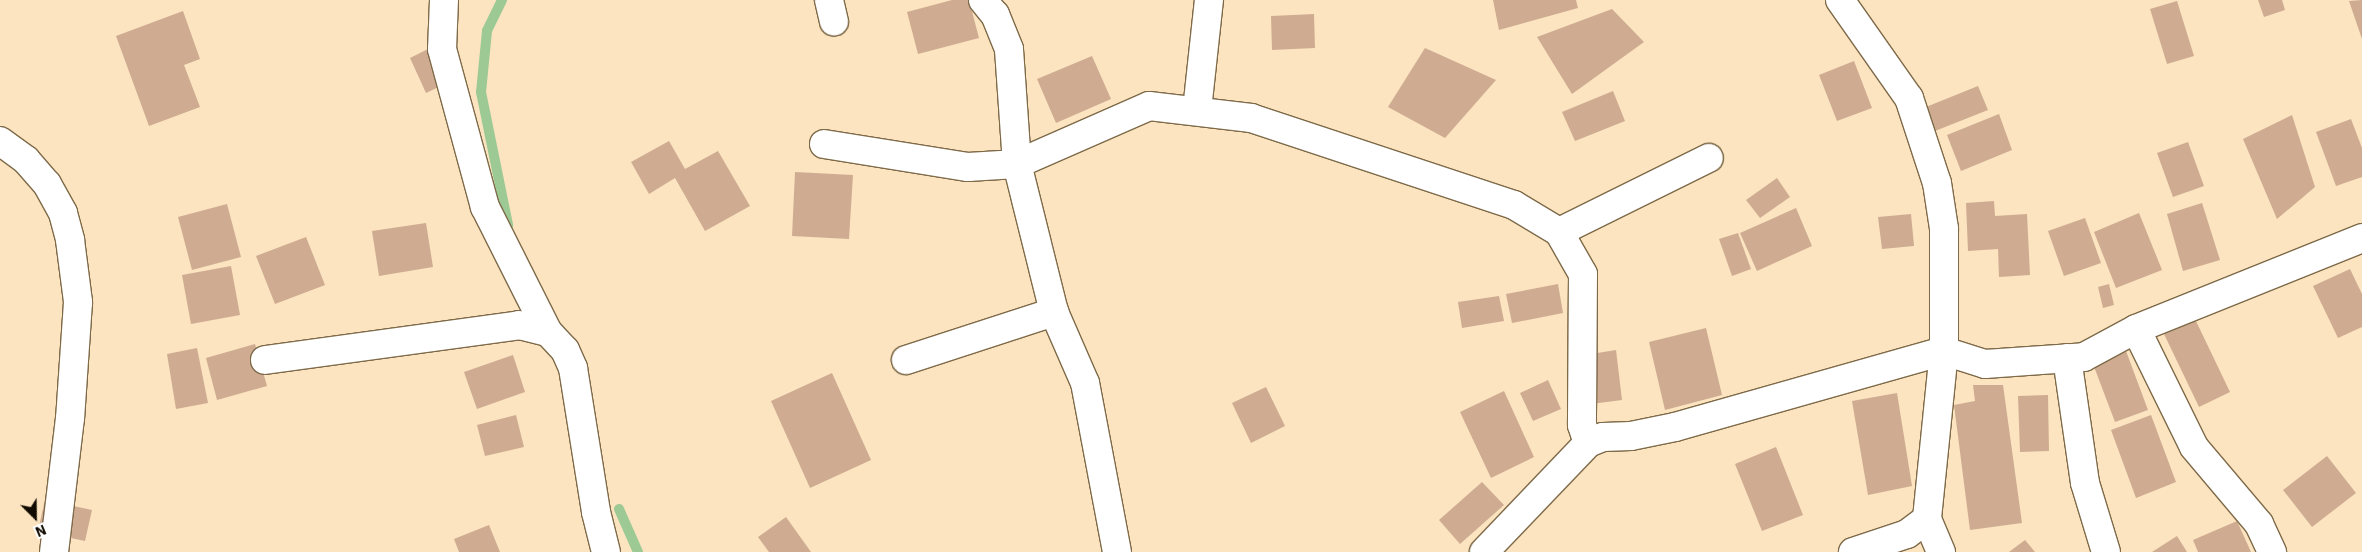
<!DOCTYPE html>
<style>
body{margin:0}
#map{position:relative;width:2362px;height:552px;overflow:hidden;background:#fbe4bf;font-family:"IBM Plex Sans",sans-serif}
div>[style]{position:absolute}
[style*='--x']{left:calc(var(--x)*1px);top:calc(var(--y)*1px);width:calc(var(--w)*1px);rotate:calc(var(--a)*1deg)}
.stream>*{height:10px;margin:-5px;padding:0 5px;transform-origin:5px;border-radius:5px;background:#9dc994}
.building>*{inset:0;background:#cfac91}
.roads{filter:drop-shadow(1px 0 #7e6a49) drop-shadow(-1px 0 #7e6a49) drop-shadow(0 1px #7e6a49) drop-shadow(0 -1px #7e6a49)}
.minor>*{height:28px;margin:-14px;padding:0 14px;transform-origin:14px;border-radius:14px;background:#fff}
span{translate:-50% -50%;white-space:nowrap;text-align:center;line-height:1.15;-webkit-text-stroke:4px #fff;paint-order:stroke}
.north{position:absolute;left:10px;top:492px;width:50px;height:50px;-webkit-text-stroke:4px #fff;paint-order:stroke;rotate:157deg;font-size:14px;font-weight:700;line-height:20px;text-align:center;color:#110a01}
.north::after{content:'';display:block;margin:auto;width:18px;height:22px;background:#110a01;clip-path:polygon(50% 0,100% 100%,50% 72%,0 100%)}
</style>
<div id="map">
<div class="stream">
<div style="--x:502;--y:0;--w:34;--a:116"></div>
<div style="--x:487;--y:31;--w:61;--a:95.6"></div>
<div style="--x:481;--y:92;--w:136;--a:78.5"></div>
<div style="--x:619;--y:509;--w:47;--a:66.2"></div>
</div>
<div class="building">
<div style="clip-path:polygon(952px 0,969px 0,979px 38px,918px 54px,907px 12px)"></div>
<div style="clip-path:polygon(1493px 0,1576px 0,1578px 8px,1499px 30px)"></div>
<div style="clip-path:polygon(2258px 0,2282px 0,2285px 10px,2264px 17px)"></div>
<div style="clip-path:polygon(2362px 0,2362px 39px,2349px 1px)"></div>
<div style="clip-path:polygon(2177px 1px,2194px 56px,2167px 64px,2150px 9px)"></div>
<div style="clip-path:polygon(1612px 9px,1644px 42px,1572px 94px,1537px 37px)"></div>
<div style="clip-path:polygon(183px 11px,200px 59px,184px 65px,200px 107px,149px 126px,116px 36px)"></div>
<div style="clip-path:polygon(1314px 14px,1315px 48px,1272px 50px,1271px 16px)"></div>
<div style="clip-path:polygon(1425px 48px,1496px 80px,1445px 138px,1388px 107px)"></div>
<div style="clip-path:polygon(428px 49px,445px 84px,426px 93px,410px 58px)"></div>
<div style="clip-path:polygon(1092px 56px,1111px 99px,1056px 123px,1037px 79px)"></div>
<div style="clip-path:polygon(1854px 61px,1872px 108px,1837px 121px,1819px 75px)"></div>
<div style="clip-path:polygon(1978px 86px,1988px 110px,1935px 131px,1926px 107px)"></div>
<div style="clip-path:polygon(1613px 91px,1625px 121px,1575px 141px,1562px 112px)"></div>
<div style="clip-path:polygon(1999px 114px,2012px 150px,1961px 171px,1947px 135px)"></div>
<div style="clip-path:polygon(2292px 115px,2315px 187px,2277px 219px,2243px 139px)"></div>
<div style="clip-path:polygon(2351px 119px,2362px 148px,2362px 177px,2336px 186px,2316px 132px)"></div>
<div style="clip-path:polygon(669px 141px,685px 169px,718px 151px,750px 206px,705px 231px,675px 178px,649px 194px,631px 162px)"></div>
<div style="clip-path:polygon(2188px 142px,2204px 186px,2173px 197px,2157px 153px)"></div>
<div style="clip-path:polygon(795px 172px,853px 175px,849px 239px,792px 236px)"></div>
<div style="clip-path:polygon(1777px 178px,1790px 197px,1760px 218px,1746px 200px)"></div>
<div style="clip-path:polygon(1994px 201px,1995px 216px,2027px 214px,2030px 275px,1999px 277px,1998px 249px,1968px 251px,1966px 203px)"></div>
<div style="clip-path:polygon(2202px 203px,2220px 260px,2183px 271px,2167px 214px)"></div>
<div style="clip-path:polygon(227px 204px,241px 257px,192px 270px,178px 217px)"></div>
<div style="clip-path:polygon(1796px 208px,1812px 246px,1757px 271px,1740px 233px)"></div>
<div style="clip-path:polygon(2139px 213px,2162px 270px,2116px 288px,2094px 232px)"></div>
<div style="clip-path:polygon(1911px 214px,1914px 246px,1882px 249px,1878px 217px)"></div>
<div style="clip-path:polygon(2085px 218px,2101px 263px,2064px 276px,2048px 231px)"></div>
<div style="clip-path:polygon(426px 223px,433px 267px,379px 276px,372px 231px)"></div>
<div style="clip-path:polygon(1738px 233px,1751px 269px,1732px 276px,1719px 239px)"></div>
<div style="clip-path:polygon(306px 237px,325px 285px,275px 304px,256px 256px)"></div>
<div style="clip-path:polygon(231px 266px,240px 315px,191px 324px,182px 275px)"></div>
<div style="clip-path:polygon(2350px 269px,2362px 294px,2362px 327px,2338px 338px,2313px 286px)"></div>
<div style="clip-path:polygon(1558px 284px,1563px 313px,1512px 323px,1506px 294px)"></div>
<div style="clip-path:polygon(2109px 284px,2114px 305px,2103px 308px,2098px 287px)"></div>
<div style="clip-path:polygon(1499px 296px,1504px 321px,1462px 328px,1458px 302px)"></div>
<div style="clip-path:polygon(2195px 319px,2230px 392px,2199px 407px,2164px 334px)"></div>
<div style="clip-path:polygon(1706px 328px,1722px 395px,1665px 410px,1649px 342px)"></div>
<div style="clip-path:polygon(255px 344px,267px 386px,217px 400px,206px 358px)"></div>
<div style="clip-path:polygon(197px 348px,208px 403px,176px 409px,167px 354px)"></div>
<div style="clip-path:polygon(1616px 350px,1622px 400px,1591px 404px,1585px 355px)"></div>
<div style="clip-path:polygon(2126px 351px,2148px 410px,2115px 422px,2093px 364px)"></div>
<div style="clip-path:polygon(513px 355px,525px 392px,477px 409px,464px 372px)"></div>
<div style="clip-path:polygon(832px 373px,871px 460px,810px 488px,771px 401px)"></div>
<div style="clip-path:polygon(1548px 380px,1561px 409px,1533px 421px,1520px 393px)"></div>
<div style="clip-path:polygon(1973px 385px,2003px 385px,2022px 523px,1970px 530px,1954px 405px,1975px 401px)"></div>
<div style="clip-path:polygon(1266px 387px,1285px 426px,1251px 443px,1232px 403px)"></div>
<div style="clip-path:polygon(1504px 391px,1534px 457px,1491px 478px,1460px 412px)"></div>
<div style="clip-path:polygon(1897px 393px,1912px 486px,1868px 495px,1852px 401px)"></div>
<div style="clip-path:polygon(2048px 395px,2049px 451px,2020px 452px,2018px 396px)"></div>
<div style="clip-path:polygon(516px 415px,524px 447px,485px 456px,477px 425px)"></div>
<div style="clip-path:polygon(2151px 415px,2176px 482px,2136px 498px,2111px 430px)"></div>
<div style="clip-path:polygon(1776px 447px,1803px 515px,1762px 531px,1735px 464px)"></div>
<div style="clip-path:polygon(2327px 456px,2356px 493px,2312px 527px,2283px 490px)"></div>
<div style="clip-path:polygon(54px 459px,64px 504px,92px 510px,85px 541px,38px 531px)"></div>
<div style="clip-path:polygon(1482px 482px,1504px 505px,1460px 544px,1439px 520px)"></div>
<div style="clip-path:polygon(786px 517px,811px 552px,769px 552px,758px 537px)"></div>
<div style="clip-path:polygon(2237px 521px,2251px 552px,2198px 552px,2193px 540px)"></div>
<div style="clip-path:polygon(489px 525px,500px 552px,459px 552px,454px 539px)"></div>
<div style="clip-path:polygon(2177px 536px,2187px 552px,2152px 552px)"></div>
<div style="clip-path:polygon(2025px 540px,2035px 552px,2009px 552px)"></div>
</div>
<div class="roads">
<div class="minor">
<div style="--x:444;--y:0;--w:49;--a:92.3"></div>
<div style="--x:442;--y:49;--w:164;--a:74.8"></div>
<div style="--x:485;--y:207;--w:140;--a:63.3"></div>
<div style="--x:829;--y:0;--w:22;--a:77"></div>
<div style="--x:1840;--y:0;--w:120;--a:54.9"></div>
<div style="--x:1909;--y:98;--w:89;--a:71.8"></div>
<div style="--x:1937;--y:183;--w:47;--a:81.3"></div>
<div style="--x:1944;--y:229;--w:122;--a:90"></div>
<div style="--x:1944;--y:351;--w:169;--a:95.8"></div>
<div style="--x:1927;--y:519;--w:25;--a:143"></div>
<div style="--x:1907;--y:534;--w:57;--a:161.6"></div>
<div style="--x:1197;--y:110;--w:111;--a:-83.8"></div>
<div style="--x:0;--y:141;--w:32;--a:36"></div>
<div style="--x:26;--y:160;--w:32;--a:49"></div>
<div style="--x:47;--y:184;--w:33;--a:61"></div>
<div style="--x:63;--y:213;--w:28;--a:75"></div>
<div style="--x:70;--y:240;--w:63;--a:82.6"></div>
<div style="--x:78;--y:302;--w:116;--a:93.9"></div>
<div style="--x:70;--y:418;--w:135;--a:96.8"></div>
<div style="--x:824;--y:144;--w:146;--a:9.1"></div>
<div style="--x:968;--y:167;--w:49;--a:-3.5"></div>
<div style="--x:1017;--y:164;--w:115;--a:-94"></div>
<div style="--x:1009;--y:49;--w:37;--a:-112"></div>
<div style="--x:995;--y:15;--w:19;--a:-129"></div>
<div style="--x:1559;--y:232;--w:167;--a:-26.3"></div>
<div style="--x:2136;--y:329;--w:131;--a:63.8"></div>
<div style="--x:2194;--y:447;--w:101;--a:49.8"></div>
<div style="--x:2259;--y:524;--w:31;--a:65"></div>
<div style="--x:2067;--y:358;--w:126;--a:81.8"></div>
<div style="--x:2085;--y:483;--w:72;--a:73.1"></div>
<div style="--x:265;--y:360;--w:256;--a:-7.8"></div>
<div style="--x:519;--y:325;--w:30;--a:14"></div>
<div style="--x:548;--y:332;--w:25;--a:47"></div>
<div style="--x:565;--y:350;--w:20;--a:66"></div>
<div style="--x:573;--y:368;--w:146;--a:80.9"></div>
<div style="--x:596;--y:512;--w:41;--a:76"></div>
<div style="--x:906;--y:360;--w:156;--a:-18"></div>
<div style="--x:1927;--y:519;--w:36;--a:67"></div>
<div style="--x:1117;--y:552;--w:172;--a:-100.7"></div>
<div style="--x:1085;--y:383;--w:77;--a:-113.6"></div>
<div style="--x:1054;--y:312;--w:153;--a:-104"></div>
<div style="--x:1017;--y:164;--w:144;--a:-23.7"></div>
<div style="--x:1149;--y:106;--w:103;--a:6.7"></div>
<div style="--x:1251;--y:118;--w:277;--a:18.3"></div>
<div style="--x:1514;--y:205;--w:52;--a:31"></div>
<div style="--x:1559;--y:232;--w:48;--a:60.3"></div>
<div style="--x:1583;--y:274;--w:151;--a:90.4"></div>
<div style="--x:1582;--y:425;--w:19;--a:72"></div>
<div style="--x:1588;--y:443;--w:16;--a:-22"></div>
<div style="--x:1603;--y:437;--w:28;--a:-2"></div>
<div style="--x:1631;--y:436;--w:45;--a:-11.6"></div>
<div style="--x:1675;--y:427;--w:280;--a:-15.8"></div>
<div style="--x:1944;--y:351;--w:43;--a:17.6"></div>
<div style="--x:1985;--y:364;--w:99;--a:-4"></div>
<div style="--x:2084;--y:357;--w:59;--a:-28.3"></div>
<div style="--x:2136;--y:329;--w:244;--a:-21.9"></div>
<div style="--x:1484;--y:552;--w:151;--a:-46.3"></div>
</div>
</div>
<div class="north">N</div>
</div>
